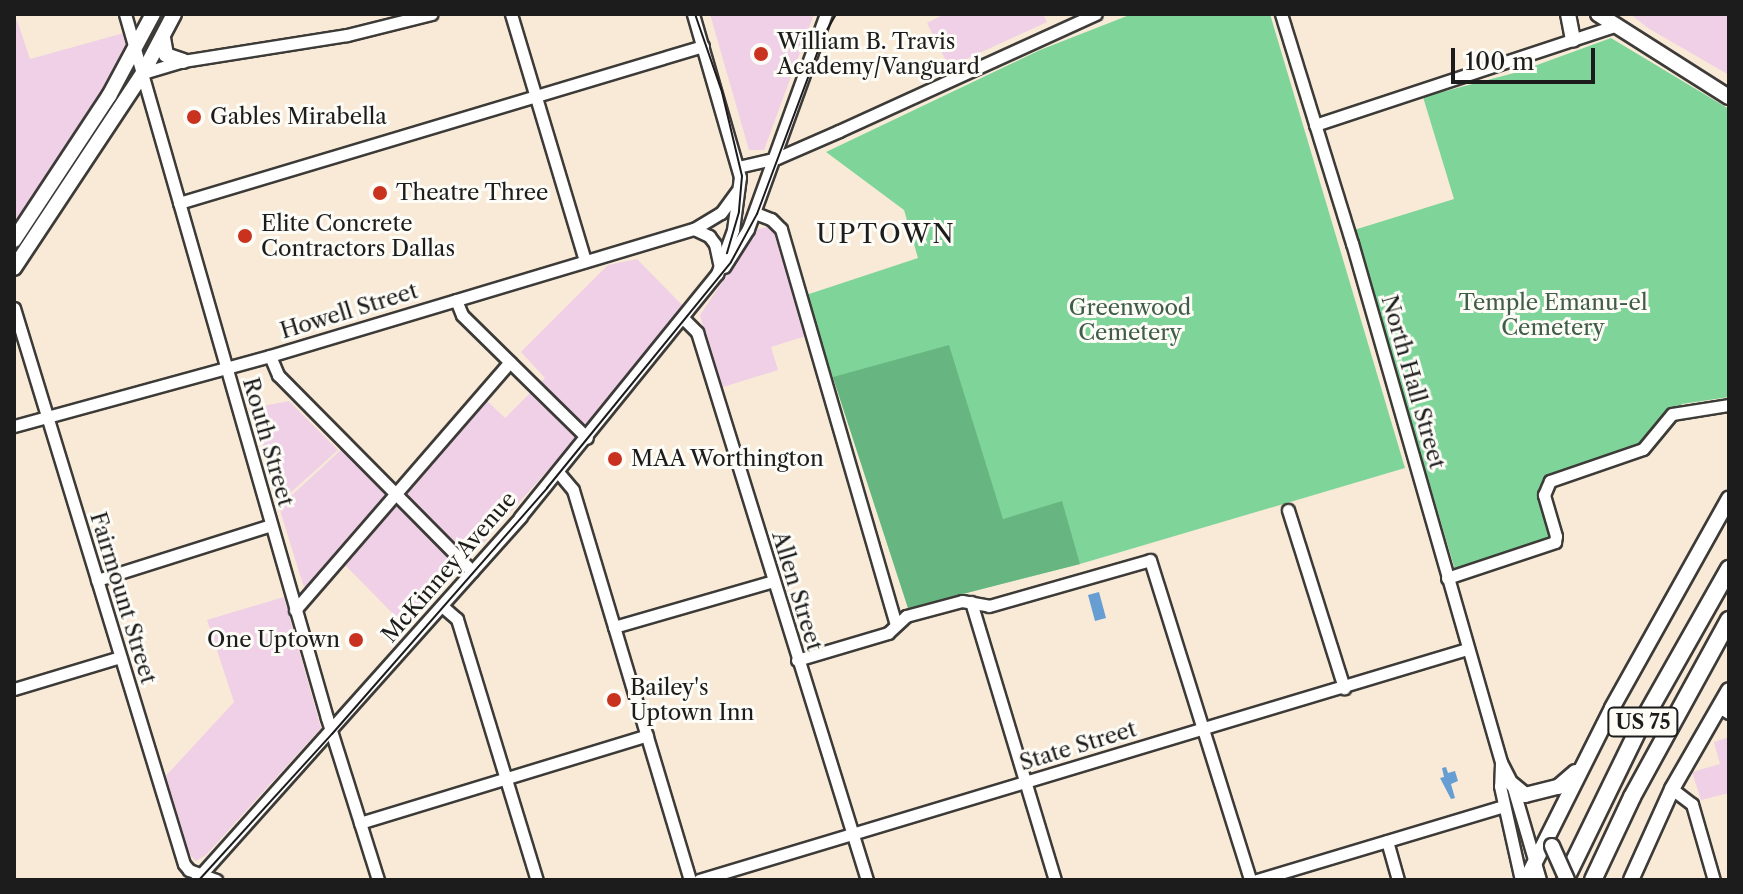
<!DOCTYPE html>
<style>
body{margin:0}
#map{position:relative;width:1743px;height:894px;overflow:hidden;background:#f8ead7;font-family:"Libre Caslon Text",serif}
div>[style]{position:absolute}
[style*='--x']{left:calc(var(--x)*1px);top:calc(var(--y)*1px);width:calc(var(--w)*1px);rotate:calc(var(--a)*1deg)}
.built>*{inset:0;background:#efd0e6}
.green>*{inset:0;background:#7fd599}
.forest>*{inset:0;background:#67b681}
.water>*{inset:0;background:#669dd3}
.roads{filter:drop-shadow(2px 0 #3d3b38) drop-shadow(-2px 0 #3d3b38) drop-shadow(0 2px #3d3b38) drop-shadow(0 -2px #3d3b38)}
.minor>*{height:11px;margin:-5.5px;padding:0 5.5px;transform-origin:5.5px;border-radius:5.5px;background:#fff}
.major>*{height:14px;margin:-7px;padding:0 7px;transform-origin:7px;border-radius:7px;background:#fff}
.highway>*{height:16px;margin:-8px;padding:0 8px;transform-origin:8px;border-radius:8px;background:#fff}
.tram>*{height:2px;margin:-1px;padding:0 1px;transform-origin:1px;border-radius:1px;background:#1c1c1c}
.bridges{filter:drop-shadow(2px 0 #3d3b38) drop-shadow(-2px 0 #3d3b38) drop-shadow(0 2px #3d3b38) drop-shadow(0 -2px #3d3b38)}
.major-bridge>*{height:14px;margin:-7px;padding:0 7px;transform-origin:7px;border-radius:7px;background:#fff}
.dots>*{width:22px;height:22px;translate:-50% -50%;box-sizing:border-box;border:4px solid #fdfcf7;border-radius:50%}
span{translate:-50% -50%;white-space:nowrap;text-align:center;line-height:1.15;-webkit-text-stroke:6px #fdfcf7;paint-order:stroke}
.shield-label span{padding:2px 6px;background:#fdfcf7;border:2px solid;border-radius:6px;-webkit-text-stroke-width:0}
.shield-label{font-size:20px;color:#1c1c1c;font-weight:700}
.poi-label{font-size:22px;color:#1c1c1c}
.left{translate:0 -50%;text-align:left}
.right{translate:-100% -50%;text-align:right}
.park-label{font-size:22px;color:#3f5d48}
.street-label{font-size:22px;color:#1c1c1c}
.quarter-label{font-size:26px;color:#1c1c1c;letter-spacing:2px}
.frame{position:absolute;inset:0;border:16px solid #1c1c1c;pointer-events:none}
.scale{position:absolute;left:1451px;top:48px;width:144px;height:36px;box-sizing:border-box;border:4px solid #1c1c1c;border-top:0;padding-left:10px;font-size:24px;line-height:28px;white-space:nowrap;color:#1c1c1c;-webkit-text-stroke:6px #fdfcf7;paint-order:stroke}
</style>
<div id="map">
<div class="built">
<div style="clip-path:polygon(710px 14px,814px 14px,764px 150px,749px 150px)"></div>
<div style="clip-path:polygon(945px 14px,1043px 14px,1047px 22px,949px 67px,927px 23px)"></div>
<div style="clip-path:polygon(1630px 14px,1729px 14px,1729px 75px,1648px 28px)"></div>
<div style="clip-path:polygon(17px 20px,30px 59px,124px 33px,129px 49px,14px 230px,14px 21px)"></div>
<div style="clip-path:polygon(767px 227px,775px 230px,806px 336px,771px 347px,778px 370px,720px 388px,700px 315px,758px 229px)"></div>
<div style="clip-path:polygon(637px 259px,683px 306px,592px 420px,470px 558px,402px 489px,483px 397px,505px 418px,545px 378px,521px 352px,608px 265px)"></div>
<div style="clip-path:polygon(289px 401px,338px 450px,278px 504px,253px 408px)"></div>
<div style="clip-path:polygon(343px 448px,389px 494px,305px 591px,279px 507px)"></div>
<div style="clip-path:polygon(397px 505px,459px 569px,408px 629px,344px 564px)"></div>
<div style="clip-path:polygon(284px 597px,321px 728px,206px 855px,196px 861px,187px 852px,163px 779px,234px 702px,207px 620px)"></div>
<div style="clip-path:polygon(1729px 737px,1729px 793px,1701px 800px,1692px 772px,1720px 764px,1714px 742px)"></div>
</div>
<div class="green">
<div style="clip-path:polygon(1132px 14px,1270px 14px,1405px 468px,1080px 564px,908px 608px,806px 295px,918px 258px,904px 210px,826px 152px,1040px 50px)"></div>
<div style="clip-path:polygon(1611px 38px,1729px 109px,1729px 397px,1682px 404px,1642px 445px,1546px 479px,1540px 488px,1541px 502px,1552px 539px,1456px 573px,1354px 230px,1454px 199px,1423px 97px,1518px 72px)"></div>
</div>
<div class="forest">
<div style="clip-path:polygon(949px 345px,1003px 519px,1062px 501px,1080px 564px,908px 608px,833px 377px)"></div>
</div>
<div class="water">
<div style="clip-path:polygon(1099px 592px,1106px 618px,1095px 621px,1088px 595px)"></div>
<div style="clip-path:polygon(1446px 767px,1448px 773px,1455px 771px,1458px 781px,1451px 784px,1455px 798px,1451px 799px,1440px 778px,1444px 777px,1442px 768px)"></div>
</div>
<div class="roads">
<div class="minor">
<div style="--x:125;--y:14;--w:732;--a:73.99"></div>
<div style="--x:327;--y:718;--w:170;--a:72.5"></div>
<div style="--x:511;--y:14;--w:258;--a:73.3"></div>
<div style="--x:1281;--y:14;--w:240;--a:72.8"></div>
<div style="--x:1352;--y:243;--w:540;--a:73.98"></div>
<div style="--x:1501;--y:762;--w:25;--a:63"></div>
<div style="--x:1512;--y:784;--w:100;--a:73.7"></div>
<div style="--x:143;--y:73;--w:42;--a:-16.7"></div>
<div style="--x:183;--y:61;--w:166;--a:-9"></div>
<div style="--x:347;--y:35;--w:87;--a:-14"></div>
<div style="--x:1315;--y:125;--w:316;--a:-18.3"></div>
<div style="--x:738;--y:167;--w:40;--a:-13"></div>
<div style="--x:777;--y:158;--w:68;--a:-23.5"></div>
<div style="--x:839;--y:131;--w:282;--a:-24.5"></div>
<div style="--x:179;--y:203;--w:547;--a:-16.68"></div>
<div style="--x:755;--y:213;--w:17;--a:21"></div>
<div style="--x:771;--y:219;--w:14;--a:45"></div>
<div style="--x:781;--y:229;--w:411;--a:73.8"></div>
<div style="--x:694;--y:229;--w:17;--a:25"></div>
<div style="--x:709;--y:236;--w:10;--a:53"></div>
<div style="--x:715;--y:244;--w:25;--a:78"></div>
<div style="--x:724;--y:267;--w:45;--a:-57.7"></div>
<div style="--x:748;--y:229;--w:229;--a:-70.1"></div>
<div style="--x:456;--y:300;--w:16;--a:68"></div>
<div style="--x:462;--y:315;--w:175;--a:44.5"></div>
<div style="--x:14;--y:308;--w:581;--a:73"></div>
<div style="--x:184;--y:864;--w:8;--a:50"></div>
<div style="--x:189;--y:870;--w:29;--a:20"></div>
<div style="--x:683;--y:318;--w:20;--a:45"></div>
<div style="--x:697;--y:332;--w:574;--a:72.77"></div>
<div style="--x:270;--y:356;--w:21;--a:67"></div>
<div style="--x:278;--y:375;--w:276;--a:45.3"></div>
<div style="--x:14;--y:426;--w:265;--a:-15.3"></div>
<div style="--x:270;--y:356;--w:443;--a:-16.7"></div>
<div style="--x:694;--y:229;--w:31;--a:-31"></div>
<div style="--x:721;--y:213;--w:27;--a:-54"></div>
<div style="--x:558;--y:472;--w:23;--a:50"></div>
<div style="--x:573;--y:490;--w:407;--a:73.3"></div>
<div style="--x:1288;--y:510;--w:187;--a:72.5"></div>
<div style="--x:1447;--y:578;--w:114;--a:-18.4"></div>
<div style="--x:1555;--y:542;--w:6;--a:-81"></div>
<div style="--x:1556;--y:536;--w:43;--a:-106.3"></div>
<div style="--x:1544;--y:495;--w:15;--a:-67"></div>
<div style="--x:1550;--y:481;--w:98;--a:-19"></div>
<div style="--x:1643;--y:449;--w:45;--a:-50.4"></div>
<div style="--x:1672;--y:414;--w:58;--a:-9"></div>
<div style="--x:97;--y:580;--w:182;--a:-17.5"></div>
<div style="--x:971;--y:602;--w:290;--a:73.2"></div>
<div style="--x:442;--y:606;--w:20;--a:41"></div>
<div style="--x:457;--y:619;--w:273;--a:73"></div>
<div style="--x:295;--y:610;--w:328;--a:-49.1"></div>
<div style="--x:614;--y:627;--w:166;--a:-16.1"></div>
<div style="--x:797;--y:660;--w:95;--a:-16.5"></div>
<div style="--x:888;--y:633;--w:25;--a:-43"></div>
<div style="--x:906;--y:616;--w:58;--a:-15"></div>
<div style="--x:962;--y:601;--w:27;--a:10"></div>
<div style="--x:989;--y:606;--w:167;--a:-15.9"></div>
<div style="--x:1150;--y:560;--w:335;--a:72.6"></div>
<div style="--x:14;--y:689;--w:111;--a:-16.8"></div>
<div style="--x:1719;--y:707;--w:12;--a:31"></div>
<div style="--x:1501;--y:763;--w:23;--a:92"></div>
<div style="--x:1500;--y:786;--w:96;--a:77.4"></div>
<div style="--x:1672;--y:789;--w:25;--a:37"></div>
<div style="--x:1692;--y:804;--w:79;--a:73.9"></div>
<div style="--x:360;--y:823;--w:300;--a:-17"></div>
<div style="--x:1387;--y:841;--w:41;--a:74.2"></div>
<div style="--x:196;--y:880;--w:487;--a:-48.2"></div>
<div style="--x:520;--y:517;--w:313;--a:-51"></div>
<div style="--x:717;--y:274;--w:47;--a:-70"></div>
<div style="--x:733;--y:230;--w:53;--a:-82.5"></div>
<div style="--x:740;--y:177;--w:170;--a:-106.1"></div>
<div style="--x:699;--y:880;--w:802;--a:-16.74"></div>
<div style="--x:1257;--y:880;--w:258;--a:-16.7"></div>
</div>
<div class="major">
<div style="--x:1568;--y:14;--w:26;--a:79"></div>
<div style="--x:1598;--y:14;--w:155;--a:32.4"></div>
<div style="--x:163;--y:38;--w:17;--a:80"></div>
<div style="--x:166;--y:55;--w:18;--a:19"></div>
<div style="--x:14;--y:240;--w:173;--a:-56.6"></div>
<div style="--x:109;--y:96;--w:93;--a:-61.8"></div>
<div style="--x:14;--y:268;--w:234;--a:-56.5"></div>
<div style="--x:143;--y:73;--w:67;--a:-62.3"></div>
<div style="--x:1512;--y:784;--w:17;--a:40"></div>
<div style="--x:1525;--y:795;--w:34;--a:-14"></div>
<div style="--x:1558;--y:787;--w:23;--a:-41"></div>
<div style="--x:1526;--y:880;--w:192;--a:-63.4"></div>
<div style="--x:1612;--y:708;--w:240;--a:-60.8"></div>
<div style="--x:1631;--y:880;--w:100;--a:-65.7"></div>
<div style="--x:1672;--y:789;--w:114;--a:-60.1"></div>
</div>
<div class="highway">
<div style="--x:1565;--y:880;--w:169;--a:-64"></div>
<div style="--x:1639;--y:728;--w:183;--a:-60.5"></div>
<div style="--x:1593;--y:880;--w:92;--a:-64.8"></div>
<div style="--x:1632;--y:797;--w:202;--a:-61.3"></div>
</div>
</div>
<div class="tram">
<div style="--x:695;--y:14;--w:83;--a:70.9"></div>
<div style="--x:722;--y:92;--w:86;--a:76.6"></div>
<div style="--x:742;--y:176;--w:36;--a:95"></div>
<div style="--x:739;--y:212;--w:43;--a:106.3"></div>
<div style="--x:199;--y:880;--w:197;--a:-47.7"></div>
<div style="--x:332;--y:734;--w:327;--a:-48.8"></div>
<div style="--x:547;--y:488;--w:291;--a:-50.8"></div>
<div style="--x:731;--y:262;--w:55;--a:-61.6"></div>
<div style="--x:757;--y:214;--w:191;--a:-69.5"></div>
<div style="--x:824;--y:35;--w:24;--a:-60"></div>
</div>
<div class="bridges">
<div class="major-bridge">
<div style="--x:1552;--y:846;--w:37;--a:66"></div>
</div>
</div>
<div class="dots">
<div style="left:761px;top:54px;background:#c8321e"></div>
<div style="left:194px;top:117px;background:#c8321e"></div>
<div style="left:380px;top:193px;background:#c8321e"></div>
<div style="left:245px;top:236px;background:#c8321e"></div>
<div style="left:615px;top:459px;background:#c8321e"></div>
<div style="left:356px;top:640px;background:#c8321e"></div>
<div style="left:614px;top:700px;background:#c8321e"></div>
</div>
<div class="shield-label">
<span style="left:1643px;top:722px">US 75</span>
</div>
<div class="poi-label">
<span class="left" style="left:777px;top:54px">William B. Travis<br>Academy/Vanguard</span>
<span class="left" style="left:210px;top:117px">Gables Mirabella</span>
<span class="left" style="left:396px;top:193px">Theatre Three</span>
<span class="left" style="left:261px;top:236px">Elite Concrete<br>Contractors Dallas</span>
<span class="left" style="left:631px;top:459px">MAA Worthington</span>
<span class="right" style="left:340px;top:640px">One Uptown</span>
<span class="left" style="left:630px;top:700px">Bailey's<br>Uptown Inn</span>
</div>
<div class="park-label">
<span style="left:1553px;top:315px">Temple Emanu-el<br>Cemetery</span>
<span style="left:1130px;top:320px">Greenwood<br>Cemetery</span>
</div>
<div class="street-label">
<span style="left:349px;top:311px;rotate:-17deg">Howell Street</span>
<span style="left:1413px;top:382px;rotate:74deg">North Hall Street</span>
<span style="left:268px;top:442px;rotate:74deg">Routh Street</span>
<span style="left:449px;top:567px;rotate:-49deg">McKinney Avenue</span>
<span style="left:797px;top:591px;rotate:73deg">Allen Street</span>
<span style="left:123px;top:598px;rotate:73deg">Fairmount Street</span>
<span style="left:1078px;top:746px;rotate:-17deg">State Street</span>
</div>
<div class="quarter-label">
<span style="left:886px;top:235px">UPTOWN</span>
</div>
<div class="frame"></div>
<div class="scale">100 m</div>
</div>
